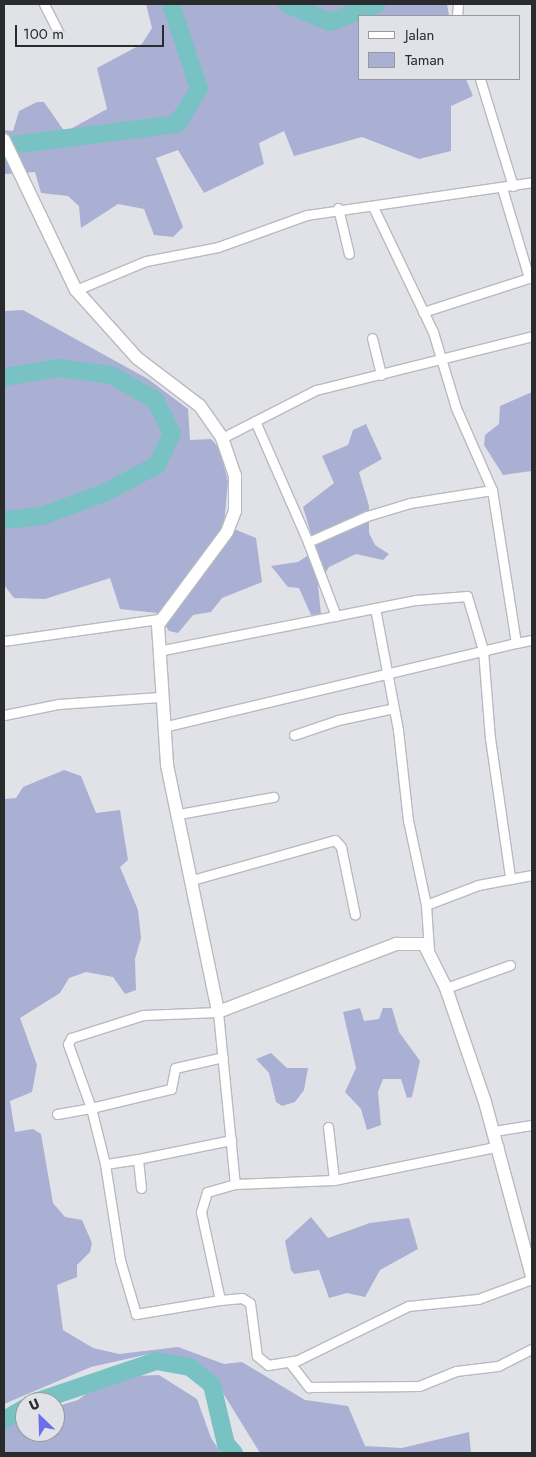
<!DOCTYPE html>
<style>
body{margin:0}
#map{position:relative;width:536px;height:1457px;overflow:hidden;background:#e1e2e7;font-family:Jost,sans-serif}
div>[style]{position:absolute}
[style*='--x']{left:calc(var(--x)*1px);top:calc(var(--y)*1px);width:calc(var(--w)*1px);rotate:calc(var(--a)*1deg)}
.green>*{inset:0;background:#a9b0d3}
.river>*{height:18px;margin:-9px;padding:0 9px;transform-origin:9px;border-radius:9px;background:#78c2c4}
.roads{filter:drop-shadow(1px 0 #b9babf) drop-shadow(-1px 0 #b9babf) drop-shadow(0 1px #b9babf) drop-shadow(0 -1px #b9babf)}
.minor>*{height:9px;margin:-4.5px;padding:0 4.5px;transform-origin:4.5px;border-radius:4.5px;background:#fff}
.secondary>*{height:12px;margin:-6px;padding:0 6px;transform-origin:6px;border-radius:6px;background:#fff}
span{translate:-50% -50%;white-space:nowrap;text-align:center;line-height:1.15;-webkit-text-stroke:4.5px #e1e2e7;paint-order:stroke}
.frame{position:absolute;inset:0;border:5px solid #2a2b2c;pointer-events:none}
.legend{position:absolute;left:358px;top:15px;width:162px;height:65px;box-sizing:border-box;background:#e1e2e7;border:1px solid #98999c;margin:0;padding:6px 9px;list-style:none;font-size:15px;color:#2a2b2c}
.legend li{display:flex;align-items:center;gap:10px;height:25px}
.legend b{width:25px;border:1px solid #98999c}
.north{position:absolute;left:15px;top:1392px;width:50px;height:50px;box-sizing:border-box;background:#e1e2e7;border:1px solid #98999c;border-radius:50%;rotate:336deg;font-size:14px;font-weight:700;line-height:20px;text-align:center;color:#2a2b2c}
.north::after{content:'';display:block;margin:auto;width:18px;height:22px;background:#6d6ee8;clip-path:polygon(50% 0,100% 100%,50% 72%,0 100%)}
.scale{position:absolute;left:15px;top:25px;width:149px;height:22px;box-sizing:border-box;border:2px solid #2a2b2c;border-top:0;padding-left:6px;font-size:15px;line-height:18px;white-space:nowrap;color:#2a2b2c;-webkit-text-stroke:4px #e1e2e7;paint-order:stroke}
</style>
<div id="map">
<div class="green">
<div style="clip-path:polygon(146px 4px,447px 4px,449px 16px,360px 16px,360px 79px,466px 79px,473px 96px,451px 106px,451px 151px,419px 159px,362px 137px,294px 156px,284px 131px,259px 143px,264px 164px,204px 193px,178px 150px,156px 158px,183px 227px,173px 237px,154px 235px,144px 209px,118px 204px,81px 228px,79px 206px,68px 196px,41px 193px,35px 172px,4px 174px,4px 130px,13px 131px,19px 111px,37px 102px,44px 102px,65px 132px,107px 109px,97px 68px,142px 44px,152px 28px)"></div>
<div style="clip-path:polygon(23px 310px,148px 379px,188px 409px,190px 440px,211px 439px,219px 448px,228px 481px,224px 525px,256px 538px,262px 582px,222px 598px,211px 612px,193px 615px,178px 633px,169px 631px,157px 613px,120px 609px,110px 578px,45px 599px,14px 598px,4px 585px,4px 311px)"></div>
<div style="clip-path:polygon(532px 392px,532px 471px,503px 475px,484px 445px,485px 435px,499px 424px,500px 406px)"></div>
<div style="clip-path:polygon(366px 424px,382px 459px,359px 472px,369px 506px,369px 533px,375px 545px,389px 554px,383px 560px,356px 554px,329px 567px,318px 585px,321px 614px,311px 615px,299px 588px,288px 587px,271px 566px,298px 562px,316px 550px,303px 507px,334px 483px,322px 456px,348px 445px,353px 430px)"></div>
<div style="clip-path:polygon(64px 770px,81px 776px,96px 813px,120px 810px,128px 860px,120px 867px,138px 910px,141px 938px,135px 959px,136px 990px,125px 994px,113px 977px,86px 972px,69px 978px,60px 993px,20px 1018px,37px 1065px,32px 1092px,10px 1101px,15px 1132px,33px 1129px,41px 1134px,53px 1203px,65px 1217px,82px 1220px,92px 1243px,90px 1252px,77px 1265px,77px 1277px,57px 1285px,63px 1330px,93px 1348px,119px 1354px,178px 1347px,224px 1364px,242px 1362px,305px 1400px,348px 1406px,365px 1446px,402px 1448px,469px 1432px,471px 1453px,260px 1453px,210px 1372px,158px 1352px,91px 1367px,4px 1404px,4px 799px,16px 798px,23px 787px)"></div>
<div style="clip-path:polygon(360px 1008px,364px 1021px,379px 1019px,383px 1008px,392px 1008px,399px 1032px,420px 1061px,412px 1097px,407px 1098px,401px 1079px,383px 1079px,378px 1092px,381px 1125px,367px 1130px,361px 1109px,345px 1092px,356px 1068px,343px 1012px)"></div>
<div style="clip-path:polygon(271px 1053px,287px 1068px,308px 1068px,304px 1090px,295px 1102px,282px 1106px,276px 1102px,269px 1073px,256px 1059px)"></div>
<div style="clip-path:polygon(311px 1217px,328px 1238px,370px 1223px,409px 1218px,418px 1249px,380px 1270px,365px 1297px,347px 1293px,329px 1298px,319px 1270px,294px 1274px,291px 1270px,285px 1241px)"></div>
<div style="clip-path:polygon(159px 1375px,197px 1399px,211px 1438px,221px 1453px,4px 1453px,4px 1426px,25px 1417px,25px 1432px,55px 1432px,55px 1407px,78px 1400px,94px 1388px,132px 1376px)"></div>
</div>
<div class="river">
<div style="--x:287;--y:4;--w:47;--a:22.7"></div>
<div style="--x:330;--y:22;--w:50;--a:-21"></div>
<div style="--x:4;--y:146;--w:174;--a:-7.2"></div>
<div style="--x:177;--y:124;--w:41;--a:-57.8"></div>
<div style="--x:199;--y:89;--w:89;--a:-108.2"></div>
<div style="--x:4;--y:377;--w:55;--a:-9.5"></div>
<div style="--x:58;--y:368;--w:53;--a:7.5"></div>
<div style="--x:111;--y:375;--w:51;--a:29.6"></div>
<div style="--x:155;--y:400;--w:37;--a:63"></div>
<div style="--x:172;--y:433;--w:35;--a:115"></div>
<div style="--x:157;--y:465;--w:60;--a:152.2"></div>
<div style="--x:104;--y:493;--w:66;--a:159.6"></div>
<div style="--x:42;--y:516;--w:38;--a:174"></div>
<div style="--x:35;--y:1402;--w:128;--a:-18.7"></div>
<div style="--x:156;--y:1361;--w:35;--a:10"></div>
<div style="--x:190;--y:1367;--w:28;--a:39"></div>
<div style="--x:212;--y:1385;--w:61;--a:76.7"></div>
<div style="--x:226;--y:1444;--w:12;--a:48"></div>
<div style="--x:4;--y:1420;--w:24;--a:-30"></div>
</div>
<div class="roads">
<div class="minor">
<div style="--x:44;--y:4;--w:31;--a:63"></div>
<div style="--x:457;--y:16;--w:12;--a:-85"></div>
<div style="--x:480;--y:79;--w:112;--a:72.9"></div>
<div style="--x:338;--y:208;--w:47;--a:76.6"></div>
<div style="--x:76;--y:290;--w:76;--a:-22.5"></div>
<div style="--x:146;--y:261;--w:73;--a:-11"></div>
<div style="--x:218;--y:247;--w:95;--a:-19.8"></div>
<div style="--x:307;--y:215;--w:227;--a:-8.3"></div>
<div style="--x:423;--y:312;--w:111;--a:-17.8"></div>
<div style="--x:529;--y:278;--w:94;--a:-106.7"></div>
<div style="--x:372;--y:338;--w:38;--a:76"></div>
<div style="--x:255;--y:421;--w:132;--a:66.3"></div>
<div style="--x:308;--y:542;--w:64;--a:-23.8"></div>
<div style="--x:367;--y:516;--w:45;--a:-16.8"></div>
<div style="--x:410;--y:503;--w:83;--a:-9"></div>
<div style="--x:222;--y:438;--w:106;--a:-27.1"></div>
<div style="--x:316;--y:390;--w:223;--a:-14"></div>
<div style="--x:308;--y:542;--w:79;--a:69.3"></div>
<div style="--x:375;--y:608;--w:124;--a:79.3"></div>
<div style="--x:398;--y:730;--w:91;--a:83.7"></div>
<div style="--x:408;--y:820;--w:87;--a:78"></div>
<div style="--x:426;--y:905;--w:56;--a:-21"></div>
<div style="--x:478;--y:885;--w:55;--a:-10.5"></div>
<div style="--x:4;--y:641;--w:157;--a:-8.1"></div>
<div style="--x:516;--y:643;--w:16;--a:-11"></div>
<div style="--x:158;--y:651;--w:263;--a:-11.2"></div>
<div style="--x:416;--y:600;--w:51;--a:-4.5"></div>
<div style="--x:467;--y:596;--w:56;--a:73.5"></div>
<div style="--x:483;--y:650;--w:88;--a:85.5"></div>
<div style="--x:490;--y:738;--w:140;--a:81.8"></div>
<div style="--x:4;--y:715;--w:55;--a:-11.5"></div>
<div style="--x:58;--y:704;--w:102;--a:-3.9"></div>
<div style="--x:163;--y:727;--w:363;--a:-13.4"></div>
<div style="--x:516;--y:643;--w:155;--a:-98.9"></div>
<div style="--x:492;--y:490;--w:90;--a:-113.7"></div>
<div style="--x:456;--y:408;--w:79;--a:-106.8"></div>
<div style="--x:433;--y:332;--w:139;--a:-115.6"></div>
<div style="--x:294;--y:735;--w:46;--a:-18.8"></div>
<div style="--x:338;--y:720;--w:57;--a:-12.1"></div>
<div style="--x:179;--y:814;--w:96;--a:-10.3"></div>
<div style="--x:192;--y:880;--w:148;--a:-15.6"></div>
<div style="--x:335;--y:840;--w:9;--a:49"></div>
<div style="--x:341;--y:847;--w:69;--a:78.4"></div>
<div style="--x:426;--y:905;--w:45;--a:86.2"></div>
<div style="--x:446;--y:988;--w:68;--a:-19.8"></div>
<div style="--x:57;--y:1114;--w:35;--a:-10"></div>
<div style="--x:91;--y:1108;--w:68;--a:-109.8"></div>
<div style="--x:68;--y:1044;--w:7;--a:-63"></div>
<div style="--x:71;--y:1038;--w:76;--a:-17.7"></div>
<div style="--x:143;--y:1015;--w:75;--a:-2.3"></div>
<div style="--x:218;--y:1012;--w:173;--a:84.4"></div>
<div style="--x:235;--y:1184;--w:29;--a:164"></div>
<div style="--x:207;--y:1192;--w:21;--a:107"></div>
<div style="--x:201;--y:1212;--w:90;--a:77.8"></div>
<div style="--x:220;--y:1300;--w:22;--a:-5"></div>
<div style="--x:242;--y:1298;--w:9;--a:32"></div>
<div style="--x:250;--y:1303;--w:53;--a:82.5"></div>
<div style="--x:257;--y:1356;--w:14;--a:39"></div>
<div style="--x:268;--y:1365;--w:30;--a:-9"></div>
<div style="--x:298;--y:1360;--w:123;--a:-26.1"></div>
<div style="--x:408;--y:1306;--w:70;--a:-5.7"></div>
<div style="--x:478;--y:1299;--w:58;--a:-20.3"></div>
<div style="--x:328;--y:1127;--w:53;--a:83.5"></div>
<div style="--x:494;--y:1131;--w:38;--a:-9"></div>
<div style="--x:138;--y:1159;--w:33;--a:171"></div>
<div style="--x:105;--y:1164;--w:58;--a:-104"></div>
<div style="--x:91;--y:1108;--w:82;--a:-13.4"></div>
<div style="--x:171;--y:1089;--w:21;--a:-79"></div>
<div style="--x:175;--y:1068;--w:49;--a:-12.9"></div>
<div style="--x:105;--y:1164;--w:97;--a:81.1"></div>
<div style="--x:120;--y:1260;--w:56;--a:73.5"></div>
<div style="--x:136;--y:1314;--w:85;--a:-9.5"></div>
<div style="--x:235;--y:1184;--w:99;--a:-2.3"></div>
<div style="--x:334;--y:1180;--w:168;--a:-11.6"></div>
<div style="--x:141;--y:1188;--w:29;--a:-96"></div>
<div style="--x:138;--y:1159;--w:95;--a:-11.5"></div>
<div style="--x:290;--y:1363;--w:31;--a:52"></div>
<div style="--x:309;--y:1387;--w:110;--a:-0.5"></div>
<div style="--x:419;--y:1386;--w:40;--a:-22"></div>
<div style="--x:456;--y:1371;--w:42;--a:-6.8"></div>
<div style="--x:498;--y:1366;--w:38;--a:-27"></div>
</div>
<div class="secondary">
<div style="--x:4;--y:140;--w:166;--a:64.4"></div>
<div style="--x:76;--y:290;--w:91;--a:48.1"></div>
<div style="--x:137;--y:358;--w:79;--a:37.3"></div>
<div style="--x:200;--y:406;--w:39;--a:55"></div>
<div style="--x:222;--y:438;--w:39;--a:71"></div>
<div style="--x:235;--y:475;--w:36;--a:90"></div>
<div style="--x:235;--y:511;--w:22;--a:111"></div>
<div style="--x:227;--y:532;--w:116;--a:126.6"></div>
<div style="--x:158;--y:625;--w:140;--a:86.3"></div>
<div style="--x:167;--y:765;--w:252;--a:78.3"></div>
<div style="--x:218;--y:1012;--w:191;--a:-20.9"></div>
<div style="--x:396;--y:944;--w:28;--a:0"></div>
<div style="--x:424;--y:944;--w:49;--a:63.4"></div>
<div style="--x:446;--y:988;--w:120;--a:71.1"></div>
<div style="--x:485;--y:1102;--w:180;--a:74.9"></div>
</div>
</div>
<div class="frame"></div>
<ul class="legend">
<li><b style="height:6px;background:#fff"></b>Jalan</li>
<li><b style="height:14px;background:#a9b0d3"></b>Taman</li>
</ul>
<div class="north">U</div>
<div class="scale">100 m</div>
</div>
